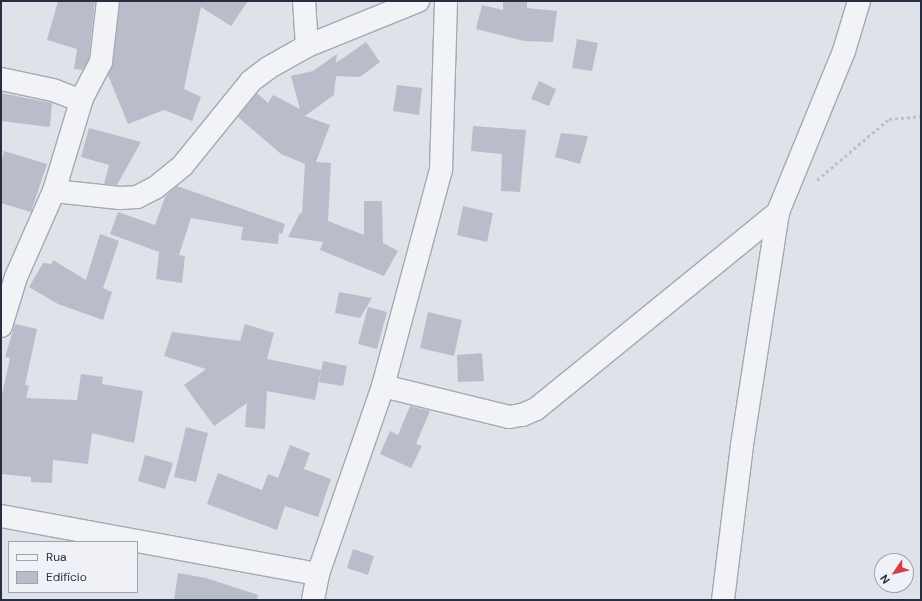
<!DOCTYPE html>
<meta charset="utf-8">
<style>
body{margin:0}
#map{position:relative;width:922px;height:601px;overflow:hidden;background:#dfe2e9;font-family:"DM Sans",sans-serif}
div>[style]{position:absolute}
[style*='--x']{left:calc(var(--x)*1px);top:calc(var(--y)*1px);width:calc(var(--w)*1px);rotate:calc(var(--a)*1deg)}
.building>*{inset:0;background:#b9bdc9}
.path>*{height:2.5px;margin-top:-1.25px;transform-origin:0;background:repeating-linear-gradient(90deg,#bdc0c8 0 3px,transparent 0 6px)}
.roads{filter:drop-shadow(1px 0 #a4a8b3) drop-shadow(-1px 0 #a4a8b3) drop-shadow(0 1px #a4a8b3) drop-shadow(0 -1px #a4a8b3)}
.minor>*{height:22px;margin:-11px;padding:0 11px;transform-origin:11px;border-radius:11px;background:#f2f3f7}
span{translate:-50% -50%;white-space:nowrap;text-align:center;line-height:1.15;-webkit-text-stroke:4px #eff1f7;paint-order:stroke}
.frame{position:absolute;inset:0;border:2px solid #282e41;pointer-events:none}
.legend{position:absolute;left:8px;top:541px;width:130px;height:52px;box-sizing:border-box;background:#eff1f7;border:1px solid #9fa3ae;margin:0;padding:5px 7px;list-style:none;font-size:12px;color:#282e41}
.legend li{display:flex;align-items:center;gap:8px;height:20px}
.legend b{width:20px;border:1px solid #9fa3ae}
.north{position:absolute;left:874px;top:553px;width:40px;height:40px;box-sizing:border-box;background:#eff1f7;border:1px solid #9fa3ae;border-radius:50%;rotate:235deg;font-size:11px;font-weight:700;line-height:16px;text-align:center;color:#282e41}
.north::after{content:'';display:block;margin:auto;width:14px;height:18px;background:#d33f43;clip-path:polygon(50% 0,100% 100%,50% 72%,0 100%)}
</style>
<div id="map">
<div class="building">
<div style="clip-path:polygon(58px 1px,95px 1px,89px 58px,83px 70px,74px 69px,77px 49px,47px 40px)"></div>
<div style="clip-path:polygon(120px 1px,248px 1px,231px 26px,201px 7px,184px 89px,201px 97px,192px 121px,164px 110px,128px 124px,108px 75px,113px 63px)"></div>
<div style="clip-path:polygon(503px 1px,527px 1px,527px 8px,557px 11px,553px 42px,524px 41px,476px 29px,482px 5px,503px 10px)"></div>
<div style="clip-path:polygon(577px 39px,598px 43px,592px 71px,572px 68px)"></div>
<div style="clip-path:polygon(366px 42px,380px 62px,360px 77px,336px 76px,334px 95px,305px 116px,330px 125px,316px 162px,331px 163px,328px 221px,364px 235px,364px 201px,382px 201px,383px 243px,398px 251px,384px 276px,320px 250px,323px 242px,288px 237px,300px 213px,302px 213px,305px 164px,281px 154px,238px 117px,257px 93px,268px 103px,273px 95px,300px 109px,291px 76px,313px 71px,337px 54px,336px 63px)"></div>
<div style="clip-path:polygon(539px 81px,556px 89px,549px 106px,531px 99px)"></div>
<div style="clip-path:polygon(397px 85px,422px 88px,419px 115px,393px 111px)"></div>
<div style="clip-path:polygon(1px 93px,52px 103px,50px 127px,1px 121px)"></div>
<div style="clip-path:polygon(473px 126px,526px 130px,520px 192px,501px 191px,502px 154px,471px 151px)"></div>
<div style="clip-path:polygon(89px 128px,141px 142px,117px 185px,104px 184px,109px 165px,81px 157px)"></div>
<div style="clip-path:polygon(561px 133px,588px 136px,580px 164px,555px 157px)"></div>
<div style="clip-path:polygon(4px 151px,47px 164px,31px 212px,1px 203px,1px 163px)"></div>
<div style="clip-path:polygon(177px 186px,285px 224px,282px 234px,279px 233px,278px 244px,241px 240px,243px 227px,191px 218px,179px 255px,185px 256px,182px 283px,156px 279px,159px 252px,110px 234px,118px 212px,155px 225px,165px 197px)"></div>
<div style="clip-path:polygon(463px 206px,493px 213px,487px 242px,457px 235px)"></div>
<div style="clip-path:polygon(100px 234px,119px 241px,103px 288px,112px 292px,103px 320px,58px 304px,29px 287px,43px 263px,52px 264px,53px 260px,86px 280px)"></div>
<div style="clip-path:polygon(339px 292px,372px 298px,360px 318px,335px 313px)"></div>
<div style="clip-path:polygon(368px 307px,387px 312px,377px 349px,358px 344px)"></div>
<div style="clip-path:polygon(428px 312px,462px 320px,454px 356px,420px 348px)"></div>
<div style="clip-path:polygon(15px 324px,37px 329px,25px 385px,29px 386px,26px 398px,77px 400px,81px 374px,103px 377px,102px 384px,143px 391px,134px 443px,92px 433px,88px 464px,53px 460px,52px 483px,31px 482px,31px 477px,1px 474px,1px 399px,10px 358px,5px 357px)"></div>
<div style="clip-path:polygon(245px 324px,274px 333px,267px 359px,321px 370px,315px 400px,267px 391px,265px 429px,245px 427px,247px 403px,214px 426px,184px 385px,206px 369px,164px 356px,172px 332px,240px 341px)"></div>
<div style="clip-path:polygon(482px 353px,484px 381px,458px 382px,457px 355px)"></div>
<div style="clip-path:polygon(323px 361px,347px 366px,343px 386px,319px 382px)"></div>
<div style="clip-path:polygon(410px 406px,430px 411px,416px 444px,422px 446px,411px 468px,380px 454px,390px 431px,398px 435px)"></div>
<div style="clip-path:polygon(186px 427px,208px 433px,196px 482px,174px 477px)"></div>
<div style="clip-path:polygon(290px 445px,310px 453px,304px 469px,331px 479px,318px 517px,285px 506px,277px 530px,207px 504px,218px 473px,262px 490px,268px 474px,278px 478px)"></div>
<div style="clip-path:polygon(145px 455px,173px 463px,165px 489px,138px 481px)"></div>
<div style="clip-path:polygon(353px 549px,374px 556px,368px 575px,347px 568px)"></div>
<div style="clip-path:polygon(178px 573px,206px 578px,258px 595px,257px 600px,174px 600px)"></div>
</div>
<div class="path">
<div style="--x:817;--y:180;--w:94;--a:-40.3"></div>
<div style="--x:889;--y:119;--w:32;--a:-5"></div>
</div>
<div class="roads">
<div class="minor">
<div style="--x:304;--y:1;--w:45;--a:86.2"></div>
<div style="--x:1;--y:79;--w:53;--a:11.9"></div>
<div style="--x:53;--y:90;--w:30;--a:21"></div>
<div style="--x:54;--y:191;--w:66;--a:6.1"></div>
<div style="--x:120;--y:198;--w:17;--a:-3"></div>
<div style="--x:137;--y:197;--w:20;--a:-27"></div>
<div style="--x:155;--y:188;--w:36;--a:-39"></div>
<div style="--x:183;--y:165;--w:108;--a:-51"></div>
<div style="--x:251;--y:81;--w:21;--a:-37"></div>
<div style="--x:268;--y:68;--w:45;--a:-29.4"></div>
<div style="--x:307;--y:46;--w:120;--a:-22.1"></div>
<div style="--x:1;--y:326;--w:51;--a:-73"></div>
<div style="--x:16;--y:277;--w:94;--a:-66.2"></div>
<div style="--x:54;--y:191;--w:97;--a:-73.2"></div>
<div style="--x:82;--y:98;--w:41;--a:-62.2"></div>
<div style="--x:101;--y:62;--w:61;--a:-83.5"></div>
<div style="--x:383;--y:386;--w:130;--a:13.8"></div>
<div style="--x:509;--y:417;--w:13;--a:-9"></div>
<div style="--x:522;--y:415;--w:15;--a:-23"></div>
<div style="--x:536;--y:409;--w:312;--a:-39.1"></div>
<div style="--x:1;--y:516;--w:322;--a:10.4"></div>
<div style="--x:313;--y:600;--w:26;--a:-79"></div>
<div style="--x:318;--y:574;--w:199;--a:-70.9"></div>
<div style="--x:383;--y:386;--w:224;--a:-75"></div>
<div style="--x:441;--y:170;--w:169;--a:-88.3"></div>
<div style="--x:723;--y:600;--w:156;--a:-83"></div>
<div style="--x:742;--y:445;--w:236;--a:-81.2"></div>
<div style="--x:778;--y:212;--w:174;--a:-67.7"></div>
<div style="--x:844;--y:51;--w:52;--a:-73.3"></div>
</div>
</div>
<div class="frame"></div>
<ul class="legend">
<li><b style="height:5px;background:#f2f3f7"></b>Rua</li>
<li><b style="height:11px;background:#b9bdc9"></b>Edifício</li>
</ul>
<div class="north">N</div>
</div>
